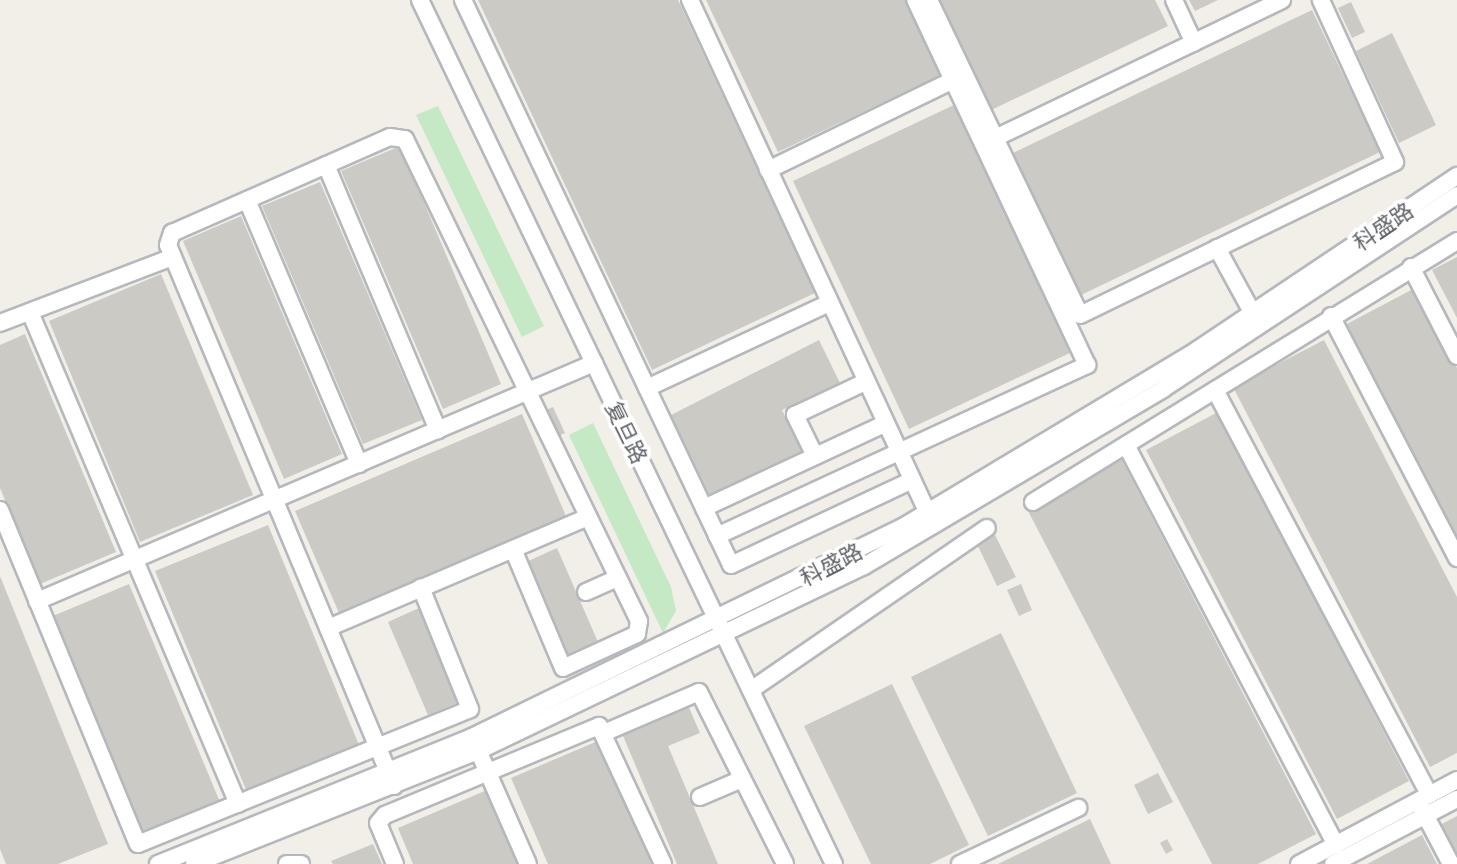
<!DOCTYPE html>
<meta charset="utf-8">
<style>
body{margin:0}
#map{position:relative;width:1457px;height:864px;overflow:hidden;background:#f1efe8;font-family:"IBM Plex Sans","Noto Sans SC",sans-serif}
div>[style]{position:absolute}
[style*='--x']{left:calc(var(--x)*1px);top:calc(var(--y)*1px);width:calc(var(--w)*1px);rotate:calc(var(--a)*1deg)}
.green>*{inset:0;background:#c5e8c5}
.building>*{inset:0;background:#cccac5}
.roads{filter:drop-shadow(2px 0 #b5b8bc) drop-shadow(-2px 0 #b5b8bc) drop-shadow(0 2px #b5b8bc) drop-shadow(0 -2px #b5b8bc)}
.minor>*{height:16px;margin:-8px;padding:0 8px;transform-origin:8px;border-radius:8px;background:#fff}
span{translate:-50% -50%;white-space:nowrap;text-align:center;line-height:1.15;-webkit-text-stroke:7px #fff;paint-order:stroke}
.street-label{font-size:22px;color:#5f6368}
</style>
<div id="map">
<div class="green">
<div style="clip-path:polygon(438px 106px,544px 326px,522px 337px,416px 115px)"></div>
<div style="clip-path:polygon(593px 423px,671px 587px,676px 611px,663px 633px,569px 435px)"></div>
</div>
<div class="building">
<div style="clip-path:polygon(478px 0,678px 0,815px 293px,652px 370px)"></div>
<div style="clip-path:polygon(706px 0,905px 0,941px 75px,778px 152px)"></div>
<div style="clip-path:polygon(939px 0,1155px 0,1168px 26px,991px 110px)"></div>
<div style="clip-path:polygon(1189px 0,1218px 0,1195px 11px)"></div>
<div style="clip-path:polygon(1351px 2px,1365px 32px,1352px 38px,1338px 8px)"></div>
<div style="clip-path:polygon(1312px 10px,1380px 152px,1081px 295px,1013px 153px)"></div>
<div style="clip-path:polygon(1392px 33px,1436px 125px,1399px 143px,1356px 51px)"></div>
<div style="clip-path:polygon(956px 104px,1072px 352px,909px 429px,793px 181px)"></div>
<div style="clip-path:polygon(400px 146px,501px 384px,443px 409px,341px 171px)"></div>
<div style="clip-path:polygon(320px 182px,422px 420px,363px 444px,262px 206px)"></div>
<div style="clip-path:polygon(241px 216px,342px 454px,284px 479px,183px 241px)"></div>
<div style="clip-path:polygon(1457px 257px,1457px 318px,1432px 270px)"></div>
<div style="clip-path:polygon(161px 274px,253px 495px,140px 542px,49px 321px)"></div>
<div style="clip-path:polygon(1415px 288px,1457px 368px,1457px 546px,1343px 326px)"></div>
<div style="clip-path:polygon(25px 334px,116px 552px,40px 584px,0 488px,0 345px)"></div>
<div style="clip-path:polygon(819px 340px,840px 383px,782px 410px,802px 452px,710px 496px,671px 415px)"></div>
<div style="clip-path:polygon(1324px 340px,1457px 597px,1457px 753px,1430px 767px,1233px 387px)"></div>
<div style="clip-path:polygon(553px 407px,565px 433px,556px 437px,544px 411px)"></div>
<div style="clip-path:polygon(1218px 412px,1409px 781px,1337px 819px,1146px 450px)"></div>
<div style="clip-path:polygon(522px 414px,566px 516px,339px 613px,295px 511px)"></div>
<div style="clip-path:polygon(1122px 460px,1316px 834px,1258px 864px,1212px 864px,1027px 509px)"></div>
<div style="clip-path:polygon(268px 525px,359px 745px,247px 792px,155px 571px)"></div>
<div style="clip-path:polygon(995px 535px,1016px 577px,997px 586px,977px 544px)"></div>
<div style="clip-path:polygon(557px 548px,598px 642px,566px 656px,526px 562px)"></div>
<div style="clip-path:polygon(0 576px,108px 844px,58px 864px,6px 864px,0 849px)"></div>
<div style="clip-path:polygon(129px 584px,220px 802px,144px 834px,53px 616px)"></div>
<div style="clip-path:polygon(1021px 584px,1032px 610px,1019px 616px,1007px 590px)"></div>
<div style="clip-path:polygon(419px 608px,460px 702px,428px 715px,388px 622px)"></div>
<div style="clip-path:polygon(1001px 633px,1077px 793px,988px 836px,911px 677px)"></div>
<div style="clip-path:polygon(892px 684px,969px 845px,930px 864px,871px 864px,804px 726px)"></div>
<div style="clip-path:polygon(687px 703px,700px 733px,668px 746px,718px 864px,677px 864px,621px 731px)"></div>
<div style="clip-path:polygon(600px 740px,653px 864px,548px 864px,511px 778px)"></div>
<div style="clip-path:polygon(1158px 773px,1173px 802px,1148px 814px,1134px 785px)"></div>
<div style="clip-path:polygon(487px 790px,519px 864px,413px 864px,398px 828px)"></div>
<div style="clip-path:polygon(1457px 816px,1457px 857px,1440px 825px)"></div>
<div style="clip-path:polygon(1090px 819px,1111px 864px,998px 864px)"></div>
<div style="clip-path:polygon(1422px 835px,1437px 864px,1367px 864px)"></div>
<div style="clip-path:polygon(1167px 839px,1173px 850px,1166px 854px,1160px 843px)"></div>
<div style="clip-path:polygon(373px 844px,382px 864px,333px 864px,331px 861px)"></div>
</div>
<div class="roads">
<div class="minor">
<div style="--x:420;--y:0;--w:958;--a:64.4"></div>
<div style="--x:463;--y:0;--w:625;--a:64.62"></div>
<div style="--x:731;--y:565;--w:198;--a:-25.1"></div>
<div style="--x:690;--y:0;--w:575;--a:65.13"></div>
<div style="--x:929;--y:0;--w:153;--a:64.4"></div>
<div style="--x:1174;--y:0;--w:47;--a:65.1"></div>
<div style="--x:1282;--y:0;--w:318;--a:154.3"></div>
<div style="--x:995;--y:138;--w:196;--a:64.3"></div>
<div style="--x:1080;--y:315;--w:350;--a:-25.9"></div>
<div style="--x:1395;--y:162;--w:178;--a:-114.6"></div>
<div style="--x:326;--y:165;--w:288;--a:67.1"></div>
<div style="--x:768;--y:170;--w:206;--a:-25.9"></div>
<div style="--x:247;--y:200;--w:287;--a:67"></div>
<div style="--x:1217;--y:248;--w:83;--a:61.3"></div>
<div style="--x:1411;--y:267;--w:100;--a:62.7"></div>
<div style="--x:30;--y:312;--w:534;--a:67.08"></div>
<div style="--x:1331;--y:316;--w:273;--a:62.5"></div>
<div style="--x:0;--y:323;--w:185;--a:-20.9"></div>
<div style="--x:647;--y:388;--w:201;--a:-25"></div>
<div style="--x:1215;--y:390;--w:458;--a:62.1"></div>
<div style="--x:1126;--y:445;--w:452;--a:62.3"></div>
<div style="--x:815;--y:456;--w:46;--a:-116"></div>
<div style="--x:795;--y:415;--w:77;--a:-25.2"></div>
<div style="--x:1033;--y:502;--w:498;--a:-31.6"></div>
<div style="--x:704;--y:508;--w:199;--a:-25"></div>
<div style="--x:0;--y:510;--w:361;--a:67.6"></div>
<div style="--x:138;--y:844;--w:358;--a:-22.1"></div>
<div style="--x:470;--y:709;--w:131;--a:-112"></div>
<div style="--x:717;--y:536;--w:408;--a:-24.8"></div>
<div style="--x:1087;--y:365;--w:403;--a:-115.2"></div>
<div style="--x:586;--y:592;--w:35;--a:-24"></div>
<div style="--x:37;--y:601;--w:606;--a:-23.14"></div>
<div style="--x:328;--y:628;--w:283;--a:-23.1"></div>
<div style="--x:751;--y:690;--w:286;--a:-34.5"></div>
<div style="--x:606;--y:732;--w:101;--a:-23.3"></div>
<div style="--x:699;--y:692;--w:192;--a:63.4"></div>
<div style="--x:474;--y:741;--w:134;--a:66.3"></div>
<div style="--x:394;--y:786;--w:586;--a:-112.67"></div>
<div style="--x:168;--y:245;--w:13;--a:-72"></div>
<div style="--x:172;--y:233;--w:238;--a:-23.8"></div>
<div style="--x:390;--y:137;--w:15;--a:8"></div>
<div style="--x:405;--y:139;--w:536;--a:64.1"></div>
<div style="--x:639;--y:621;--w:13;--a:99"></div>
<div style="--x:637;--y:634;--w:81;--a:155.3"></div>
<div style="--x:563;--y:668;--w:129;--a:-112.8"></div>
<div style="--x:700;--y:797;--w:46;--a:-23.2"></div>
<div style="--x:1422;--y:809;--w:62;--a:62.2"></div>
<div style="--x:158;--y:864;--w:339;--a:-22"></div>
<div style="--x:472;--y:737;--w:483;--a:-26"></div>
<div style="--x:906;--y:525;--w:340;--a:-31"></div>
<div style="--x:1197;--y:350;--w:313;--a:-33.8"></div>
<div style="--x:194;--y:864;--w:306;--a:-21.7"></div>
<div style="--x:478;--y:751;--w:428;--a:-25.6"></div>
<div style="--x:864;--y:566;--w:347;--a:-30.6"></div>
<div style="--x:1163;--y:389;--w:352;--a:-33.4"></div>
<div style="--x:287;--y:864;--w:14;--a:0"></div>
<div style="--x:395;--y:864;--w:44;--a:-112.5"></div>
<div style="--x:378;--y:823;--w:11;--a:-49"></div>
<div style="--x:385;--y:815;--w:232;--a:-22.6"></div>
<div style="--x:599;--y:726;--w:152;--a:65.1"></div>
<div style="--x:960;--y:864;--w:131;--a:-25.4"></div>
<div style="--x:1299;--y:864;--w:179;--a:-28"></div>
<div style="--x:1333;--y:864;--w:140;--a:-27.7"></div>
</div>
</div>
<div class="street-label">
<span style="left:1383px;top:226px;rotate:-34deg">科盛路</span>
<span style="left:627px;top:432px;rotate:64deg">复旦路</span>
<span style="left:831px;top:564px;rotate:-27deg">科盛路</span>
</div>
</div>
